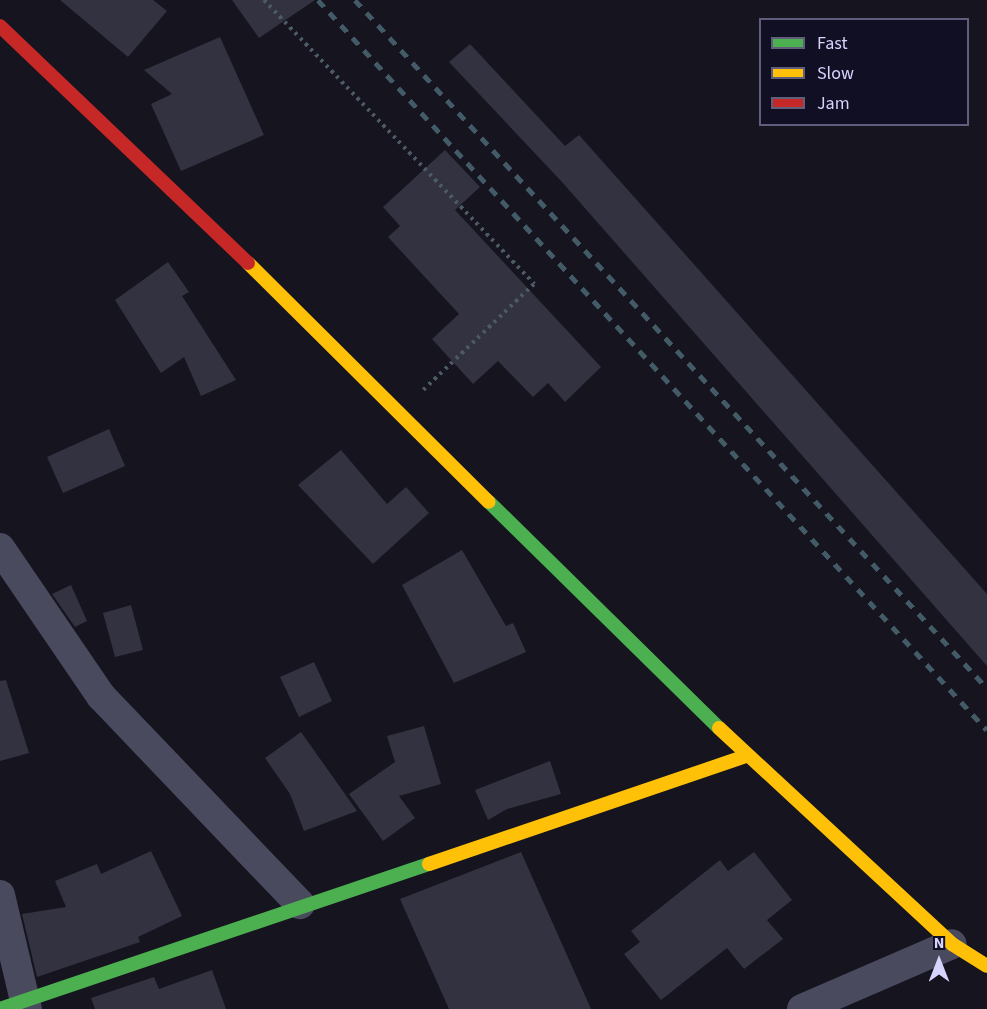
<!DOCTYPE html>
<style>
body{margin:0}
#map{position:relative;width:987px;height:1009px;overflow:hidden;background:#15141f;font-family:"Source Sans 3",sans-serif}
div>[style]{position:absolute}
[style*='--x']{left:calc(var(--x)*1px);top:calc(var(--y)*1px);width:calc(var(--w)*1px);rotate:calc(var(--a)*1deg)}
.building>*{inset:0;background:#333241}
.path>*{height:4px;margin-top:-2px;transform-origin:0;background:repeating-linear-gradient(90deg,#4b5a66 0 3px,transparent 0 7.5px)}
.street>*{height:30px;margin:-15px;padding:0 15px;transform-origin:15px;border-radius:15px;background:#4a4a5f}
.fast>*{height:14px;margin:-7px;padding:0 7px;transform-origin:7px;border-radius:7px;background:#4caf50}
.slow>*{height:14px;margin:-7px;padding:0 7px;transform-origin:7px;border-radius:7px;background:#ffc107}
.jam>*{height:14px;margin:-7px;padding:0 7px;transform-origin:7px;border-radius:7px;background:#c62828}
.rail>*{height:4.5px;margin-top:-2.25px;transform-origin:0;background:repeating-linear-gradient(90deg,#435a67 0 9px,transparent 0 17px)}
span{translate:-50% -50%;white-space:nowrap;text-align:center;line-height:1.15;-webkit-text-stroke:6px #110f24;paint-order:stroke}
.legend{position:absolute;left:759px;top:18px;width:210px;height:108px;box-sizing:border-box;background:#110f24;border:2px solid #605e7b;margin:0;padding:8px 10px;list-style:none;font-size:18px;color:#d6d4fd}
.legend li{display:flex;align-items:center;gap:12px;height:30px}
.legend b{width:30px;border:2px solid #605e7b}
.north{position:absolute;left:909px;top:931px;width:60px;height:60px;-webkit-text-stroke:4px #110f24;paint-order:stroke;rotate:0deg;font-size:16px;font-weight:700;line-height:24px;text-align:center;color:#d6d4fd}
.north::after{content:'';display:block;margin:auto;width:21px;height:27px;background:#d6d4fd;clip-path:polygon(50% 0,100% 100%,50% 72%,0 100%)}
</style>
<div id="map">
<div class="building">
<div style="clip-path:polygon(60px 0,153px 0,167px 11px,128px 57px)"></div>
<div style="clip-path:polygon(232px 0,315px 0,259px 38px)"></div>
<div style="clip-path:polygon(220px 37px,264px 135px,181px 171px,151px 104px,172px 94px,144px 70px)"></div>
<div style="clip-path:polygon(470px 44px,565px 146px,579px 135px,987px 594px,987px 666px,562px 182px,449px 62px)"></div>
<div style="clip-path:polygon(445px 150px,480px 187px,455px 210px,601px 367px,565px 402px,548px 383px,533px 397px,498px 361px,473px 384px,432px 339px,459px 314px,388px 237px,400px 226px,383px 207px)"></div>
<div style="clip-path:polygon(168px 262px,189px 292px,182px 296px,236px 380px,201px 396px,184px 357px,161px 373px,115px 300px)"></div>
<div style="clip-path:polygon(109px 429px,125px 466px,63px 493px,47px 457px)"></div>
<div style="clip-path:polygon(341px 450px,387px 504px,406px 487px,429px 513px,373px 564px,298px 485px)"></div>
<div style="clip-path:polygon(462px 550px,506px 626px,513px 623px,526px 652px,454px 683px,402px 585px)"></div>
<div style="clip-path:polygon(71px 585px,87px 621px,75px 627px,52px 594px)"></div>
<div style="clip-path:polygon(131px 605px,143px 650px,115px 657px,103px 613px)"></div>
<div style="clip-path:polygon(314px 662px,332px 701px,299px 717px,280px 677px)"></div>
<div style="clip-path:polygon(6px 680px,29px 753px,0 761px,0 681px)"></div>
<div style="clip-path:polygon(424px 726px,441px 784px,399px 796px,415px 818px,383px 841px,349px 794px,395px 762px,387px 736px)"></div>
<div style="clip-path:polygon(301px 732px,357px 811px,304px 831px,290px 794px,265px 758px)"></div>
<div style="clip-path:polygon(550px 761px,561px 794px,507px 809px,488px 820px,475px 790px)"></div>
<div style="clip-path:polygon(151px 851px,182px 916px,138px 937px,140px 942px,37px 977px,22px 914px,66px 907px,55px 881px,97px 864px,101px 874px)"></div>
<div style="clip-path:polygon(521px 852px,591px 1009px,449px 1009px,400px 899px)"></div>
<div style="clip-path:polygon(754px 852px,792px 900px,767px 920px,783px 939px,744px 969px,727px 948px,661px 1000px,624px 954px,640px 942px,631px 931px,720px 860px,728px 871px)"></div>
<div style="clip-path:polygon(212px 970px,226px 1009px,95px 1009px,91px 998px,154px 977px,159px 989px)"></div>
</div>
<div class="path">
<div style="--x:264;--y:0;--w:392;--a:46.4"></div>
<div style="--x:534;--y:284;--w:153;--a:136.3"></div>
</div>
<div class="street">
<div style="--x:0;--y:548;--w:179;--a:55.7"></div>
<div style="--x:101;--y:696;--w:288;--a:46.3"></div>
<div style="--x:0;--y:895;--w:117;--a:76.7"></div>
<div style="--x:802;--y:1009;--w:163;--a:-23.4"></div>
</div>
<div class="fast">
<div style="--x:489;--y:502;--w:322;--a:44.5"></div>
<div style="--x:0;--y:1009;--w:453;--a:-18.7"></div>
</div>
<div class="slow">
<div style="--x:248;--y:263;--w:339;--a:44.8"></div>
<div style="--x:719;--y:728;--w:318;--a:42.8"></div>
<div style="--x:952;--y:944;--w:41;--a:32.2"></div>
<div style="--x:429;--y:864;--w:336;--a:-18.8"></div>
</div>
<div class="jam">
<div style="--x:0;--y:26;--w:343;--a:43.7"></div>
</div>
<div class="rail">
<div style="--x:318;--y:0;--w:990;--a:47.5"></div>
<div style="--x:355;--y:0;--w:934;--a:47.43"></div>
</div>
<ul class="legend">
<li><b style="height:8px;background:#4caf50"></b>Fast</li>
<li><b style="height:8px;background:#ffc107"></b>Slow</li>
<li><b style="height:8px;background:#c62828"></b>Jam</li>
</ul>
<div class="north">N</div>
</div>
